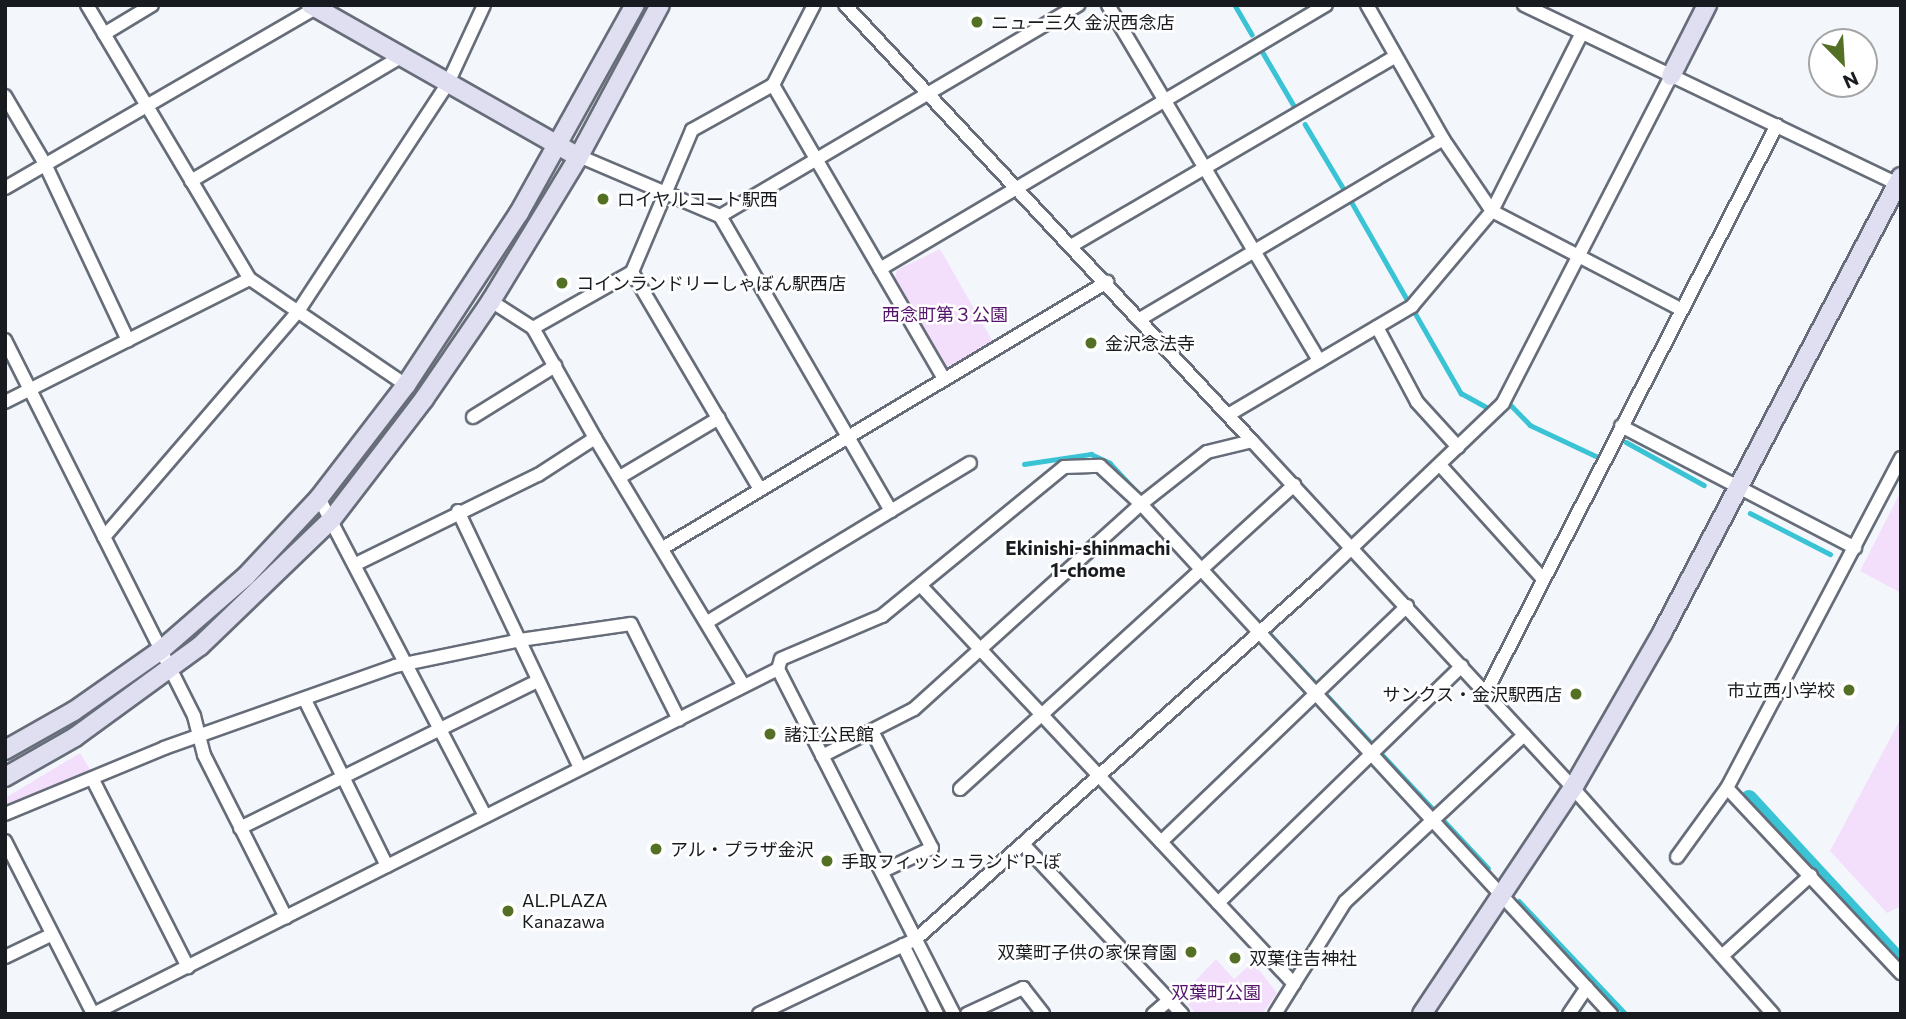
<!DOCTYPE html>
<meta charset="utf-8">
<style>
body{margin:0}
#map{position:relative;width:1906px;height:1019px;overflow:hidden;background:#f3f7fc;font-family:Commissioner,"Noto Sans JP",sans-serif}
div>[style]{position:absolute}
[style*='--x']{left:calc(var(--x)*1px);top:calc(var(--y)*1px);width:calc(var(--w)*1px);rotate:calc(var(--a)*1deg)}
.green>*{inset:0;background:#f3dffc}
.stream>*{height:4.5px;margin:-2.25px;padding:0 2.25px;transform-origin:2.25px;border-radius:2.25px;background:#39c3d5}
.canal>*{height:16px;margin:-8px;padding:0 8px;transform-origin:8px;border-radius:8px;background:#39c3d5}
.roads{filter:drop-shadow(2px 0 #666d79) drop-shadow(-2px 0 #666d79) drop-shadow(0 2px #666d79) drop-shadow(0 -2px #666d79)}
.street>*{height:12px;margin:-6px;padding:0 6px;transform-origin:6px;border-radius:6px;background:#fff}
.secondary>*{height:18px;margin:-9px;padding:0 9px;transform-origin:9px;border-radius:9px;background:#e0def1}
.dots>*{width:19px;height:19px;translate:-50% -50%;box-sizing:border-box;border:4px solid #fff;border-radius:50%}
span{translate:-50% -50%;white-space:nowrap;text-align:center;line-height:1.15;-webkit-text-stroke:5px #fff;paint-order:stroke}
.poi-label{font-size:18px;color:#181b1f}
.left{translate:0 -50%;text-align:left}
.right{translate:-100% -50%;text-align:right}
.park-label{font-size:18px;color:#54146b}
.neighbourhood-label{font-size:19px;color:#181b1f;font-weight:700}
.frame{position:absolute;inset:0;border:7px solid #181b1f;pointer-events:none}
.north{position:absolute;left:1808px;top:28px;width:70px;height:70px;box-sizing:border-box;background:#fff;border:2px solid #a3a4a5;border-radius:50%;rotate:156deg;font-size:19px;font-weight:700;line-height:28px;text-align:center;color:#181b1f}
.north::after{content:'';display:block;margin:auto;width:24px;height:32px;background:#537024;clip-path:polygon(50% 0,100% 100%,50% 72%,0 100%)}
</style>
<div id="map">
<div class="green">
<div style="clip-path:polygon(940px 249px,996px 347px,953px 373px,945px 370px,894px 280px,897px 270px)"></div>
<div style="clip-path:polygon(1901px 491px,1901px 593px,1860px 571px)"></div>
<div style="clip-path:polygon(1901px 718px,1901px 906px,1887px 913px,1830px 851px)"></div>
<div style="clip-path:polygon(80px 753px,96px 779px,5px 813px,5px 798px)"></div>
<div style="clip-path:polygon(1216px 959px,1234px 979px,1253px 962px,1277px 993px,1262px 1014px,1196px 1014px,1181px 996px)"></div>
</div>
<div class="stream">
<div style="--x:1235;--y:5;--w:34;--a:60"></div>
<div style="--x:1262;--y:51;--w:69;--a:59.7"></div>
<div style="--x:1305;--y:124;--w:78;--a:59.2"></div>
<div style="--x:1351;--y:201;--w:115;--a:60.3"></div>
<div style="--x:1414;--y:311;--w:95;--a:60.2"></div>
<div style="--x:1461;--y:393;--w:29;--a:29"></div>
<div style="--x:1508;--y:402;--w:32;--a:46"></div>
<div style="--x:1530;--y:425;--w:77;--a:25.2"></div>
<div style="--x:1626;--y:442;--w:89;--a:28.9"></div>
<div style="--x:1024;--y:464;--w:68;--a:-8.5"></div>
<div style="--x:1091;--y:454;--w:21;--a:25"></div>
<div style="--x:1110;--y:463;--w:554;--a:46.97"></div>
<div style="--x:1750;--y:513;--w:90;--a:27.1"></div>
<div style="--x:1519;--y:901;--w:156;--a:46.6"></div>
</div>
<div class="canal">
<div style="--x:1749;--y:798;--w:224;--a:47.3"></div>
<div style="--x:917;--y:958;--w:58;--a:62.1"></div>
</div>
<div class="roads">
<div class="street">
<div style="--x:87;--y:5;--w:319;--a:59.3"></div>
<div style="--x:250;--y:279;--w:189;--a:34.2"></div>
<div style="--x:1108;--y:5;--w:414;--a:59.3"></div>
<div style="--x:1367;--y:5;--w:154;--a:60.4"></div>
<div style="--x:1443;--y:139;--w:87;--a:55.8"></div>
<div style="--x:1492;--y:211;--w:212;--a:27.5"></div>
<div style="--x:1524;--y:5;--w:414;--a:25.6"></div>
<div style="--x:104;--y:34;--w:56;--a:-31.1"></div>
<div style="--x:773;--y:85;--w:340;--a:59.8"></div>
<div style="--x:5;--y:96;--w:79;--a:59.5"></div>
<div style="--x:45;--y:164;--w:195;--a:64.8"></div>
<div style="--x:579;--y:156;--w:153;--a:23.1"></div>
<div style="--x:720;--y:216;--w:341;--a:59.9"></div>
<div style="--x:191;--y:181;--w:245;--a:-30.6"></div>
<div style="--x:5;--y:188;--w:359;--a:-30.1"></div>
<div style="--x:720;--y:216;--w:416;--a:-30.5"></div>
<div style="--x:1071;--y:246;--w:376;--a:-30.3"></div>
<div style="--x:880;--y:269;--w:518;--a:-30.62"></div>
<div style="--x:632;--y:272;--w:252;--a:59.5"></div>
<div style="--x:1140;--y:319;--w:352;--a:-30.7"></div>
<div style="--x:1377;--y:327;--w:85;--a:61.9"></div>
<div style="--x:1417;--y:402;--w:61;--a:47.7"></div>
<div style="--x:533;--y:328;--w:114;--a:-29.5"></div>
<div style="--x:632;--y:272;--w:154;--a:-67.1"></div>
<div style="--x:692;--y:130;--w:93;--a:-29.1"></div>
<div style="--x:773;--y:85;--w:90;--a:-62.9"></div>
<div style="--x:5;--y:340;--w:421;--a:63.3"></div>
<div style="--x:194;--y:716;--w:40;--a:75.6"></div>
<div style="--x:204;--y:755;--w:182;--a:63.2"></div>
<div style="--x:5;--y:402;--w:274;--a:-26.7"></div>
<div style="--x:1228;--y:415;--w:214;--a:-30.6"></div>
<div style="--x:1412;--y:306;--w:124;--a:-49.9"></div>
<div style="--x:1492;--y:211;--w:199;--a:-63.2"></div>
<div style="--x:473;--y:417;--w:97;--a:-31.9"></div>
<div style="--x:1621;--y:426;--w:264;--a:27.5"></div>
<div style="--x:595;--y:438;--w:289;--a:59"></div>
<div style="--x:1252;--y:441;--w:473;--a:47.2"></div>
<div style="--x:1573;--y:788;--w:302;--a:48.5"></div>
<div style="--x:1901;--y:458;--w:373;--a:117.8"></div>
<div style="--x:1727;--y:788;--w:254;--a:46.8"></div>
<div style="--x:1440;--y:465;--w:152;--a:47.9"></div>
<div style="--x:620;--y:477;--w:115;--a:-30.8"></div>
<div style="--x:319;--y:498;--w:359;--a:62.4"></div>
<div style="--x:458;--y:511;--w:284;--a:64.6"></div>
<div style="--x:104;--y:537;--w:296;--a:-49.3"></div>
<div style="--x:297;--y:313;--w:275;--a:-56.7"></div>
<div style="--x:448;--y:83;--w:86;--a:-65.2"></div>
<div style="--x:663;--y:548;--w:518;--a:-30.93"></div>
<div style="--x:356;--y:564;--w:203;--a:-26.1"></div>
<div style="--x:538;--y:475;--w:68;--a:-33"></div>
<div style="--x:595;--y:438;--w:126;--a:-119.4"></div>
<div style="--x:533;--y:328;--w:50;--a:-147.3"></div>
<div style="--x:922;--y:587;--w:544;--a:46.86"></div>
<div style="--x:709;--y:621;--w:305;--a:-31.2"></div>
<div style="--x:778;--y:669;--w:387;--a:63"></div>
<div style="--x:1486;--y:692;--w:637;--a:-62.83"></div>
<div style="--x:305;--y:700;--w:185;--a:63.7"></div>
<div style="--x:872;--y:731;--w:131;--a:62.9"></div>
<div style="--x:932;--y:848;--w:54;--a:154.9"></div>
<div style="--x:822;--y:756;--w:103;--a:-27.1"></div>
<div style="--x:914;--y:709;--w:306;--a:-42.1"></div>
<div style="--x:1141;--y:504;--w:694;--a:47.34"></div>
<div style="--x:93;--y:780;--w:210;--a:63.1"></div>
<div style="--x:960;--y:789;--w:452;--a:-42.3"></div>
<div style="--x:5;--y:814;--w:172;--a:-22.5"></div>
<div style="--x:164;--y:748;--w:245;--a:-19.5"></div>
<div style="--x:395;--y:666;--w:128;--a:-11.7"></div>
<div style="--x:520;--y:640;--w:112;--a:-8.2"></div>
<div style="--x:631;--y:624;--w:107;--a:63.4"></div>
<div style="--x:240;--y:828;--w:331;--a:-26.3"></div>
<div style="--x:5;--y:841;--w:194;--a:63"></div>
<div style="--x:93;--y:1014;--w:767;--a:-26.73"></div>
<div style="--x:778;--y:669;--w:10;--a:-73"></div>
<div style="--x:781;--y:659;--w:110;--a:-23.1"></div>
<div style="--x:882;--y:616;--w:235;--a:-39.3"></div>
<div style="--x:1064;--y:467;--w:36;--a:-2"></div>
<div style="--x:1100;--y:466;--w:56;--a:42.8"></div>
<div style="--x:1141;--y:504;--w:84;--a:-38.2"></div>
<div style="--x:1207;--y:452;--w:46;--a:-13.7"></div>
<div style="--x:1252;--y:441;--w:596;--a:-133.03"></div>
<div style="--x:1161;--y:842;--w:341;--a:-43.8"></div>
<div style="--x:1023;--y:844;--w:233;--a:46.9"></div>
<div style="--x:1677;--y:857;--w:85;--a:-54.1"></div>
<div style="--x:1218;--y:903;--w:340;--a:-44.2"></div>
<div style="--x:903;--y:945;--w:77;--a:63.8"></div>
<div style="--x:1722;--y:956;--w:120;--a:-42.3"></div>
<div style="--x:5;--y:957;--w:51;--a:-25.6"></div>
<div style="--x:759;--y:1014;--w:174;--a:-25.5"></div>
<div style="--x:916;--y:939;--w:538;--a:-41.76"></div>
<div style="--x:1317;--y:581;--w:257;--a:-43.7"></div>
<div style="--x:1503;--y:403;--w:368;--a:-62.8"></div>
<div style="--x:967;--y:1014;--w:62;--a:-24.9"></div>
<div style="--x:1023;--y:988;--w:33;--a:52"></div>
<div style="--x:1153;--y:1014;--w:21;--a:-41"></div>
<div style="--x:1275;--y:1014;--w:132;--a:-58"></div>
<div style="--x:1345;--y:902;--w:245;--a:-43"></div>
<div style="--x:1569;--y:1014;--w:32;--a:-56"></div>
</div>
<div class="secondary">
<div style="--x:311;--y:5;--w:298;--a:29.6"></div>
<div style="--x:1671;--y:76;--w:80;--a:-63.1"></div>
<div style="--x:5;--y:750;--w:79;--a:-29.5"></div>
<div style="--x:74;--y:711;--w:106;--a:-35"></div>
<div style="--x:161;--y:650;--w:113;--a:-41"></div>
<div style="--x:246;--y:576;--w:107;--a:-46.9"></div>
<div style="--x:319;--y:498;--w:143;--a:-52.4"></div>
<div style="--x:406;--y:385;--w:206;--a:-56.7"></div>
<div style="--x:519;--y:213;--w:238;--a:-60.9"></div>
<div style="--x:5;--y:777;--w:81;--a:-29.7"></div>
<div style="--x:75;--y:737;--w:155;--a:-36.1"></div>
<div style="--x:200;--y:646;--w:183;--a:-43.9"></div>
<div style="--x:332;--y:519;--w:151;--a:-52.5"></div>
<div style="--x:424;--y:399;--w:119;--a:-55.6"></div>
<div style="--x:491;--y:301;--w:170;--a:-58.7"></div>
<div style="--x:579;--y:156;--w:171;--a:-61.8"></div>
<div style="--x:1422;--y:1014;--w:272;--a:-56.3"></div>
<div style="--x:1573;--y:788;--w:179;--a:-60.1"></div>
<div style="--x:1662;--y:633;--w:515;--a:-62.34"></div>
</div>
</div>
<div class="dots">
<div style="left:977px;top:22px;background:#537024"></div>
<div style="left:603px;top:199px;background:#537024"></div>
<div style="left:562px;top:283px;background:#537024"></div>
<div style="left:1091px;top:343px;background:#537024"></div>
<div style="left:1849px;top:690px;background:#537024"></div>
<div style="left:1576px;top:694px;background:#537024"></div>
<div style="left:770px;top:734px;background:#537024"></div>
<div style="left:656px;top:849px;background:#537024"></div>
<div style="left:827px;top:861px;background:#537024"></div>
<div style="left:508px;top:911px;background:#537024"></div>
<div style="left:1191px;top:952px;background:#537024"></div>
<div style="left:1235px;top:958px;background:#537024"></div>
</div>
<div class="poi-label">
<span class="left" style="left:991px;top:22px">ニュー三久 金沢西念店</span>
<span class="left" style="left:617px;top:199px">ロイヤルコート駅西</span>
<span class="left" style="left:576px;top:283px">コインランドリーしゃぼん駅西店</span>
<span class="left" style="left:1105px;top:343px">金沢念法寺</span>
<span class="right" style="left:1835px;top:690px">市立西小学校</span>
<span class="right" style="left:1562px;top:694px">サンクス・金沢駅西店</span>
<span class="left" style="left:784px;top:734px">諸江公民館</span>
<span class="left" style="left:670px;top:849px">アル・プラザ金沢</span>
<span class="left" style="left:841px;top:861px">手取フィッシュランド P-ぽ</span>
<span class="left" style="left:522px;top:911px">AL.PLAZA<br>Kanazawa</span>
<span class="right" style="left:1177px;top:952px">双葉町子供の家保育園</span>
<span class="left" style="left:1249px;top:958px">双葉住吉神社</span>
</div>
<div class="park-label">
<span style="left:945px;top:314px">西念町第３公園</span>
<span style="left:1216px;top:992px">双葉町公園</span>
</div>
<div class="neighbourhood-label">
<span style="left:1088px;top:559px">Ekinishi-shinmachi<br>1-chome</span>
</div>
<div class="frame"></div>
<div class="north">N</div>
</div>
